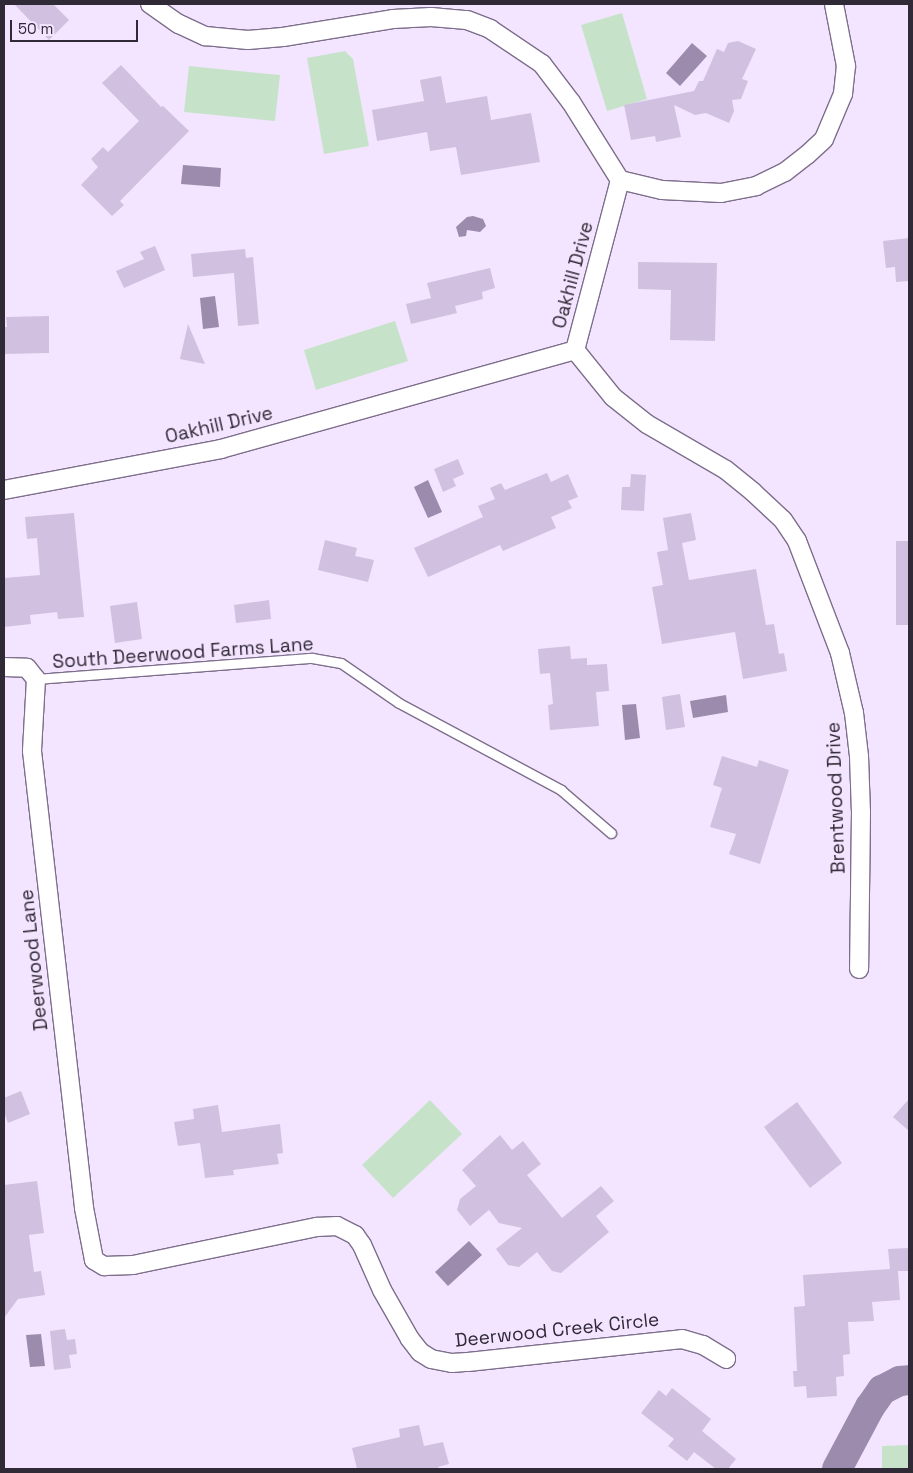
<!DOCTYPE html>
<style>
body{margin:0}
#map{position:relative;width:913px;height:1473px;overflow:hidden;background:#f3e5ff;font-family:"Space Grotesk",sans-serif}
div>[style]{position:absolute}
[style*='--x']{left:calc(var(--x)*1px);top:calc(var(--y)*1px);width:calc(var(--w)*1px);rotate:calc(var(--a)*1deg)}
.green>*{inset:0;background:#c6e3c9}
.water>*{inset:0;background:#9d8bad}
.river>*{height:30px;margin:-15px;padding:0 15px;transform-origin:15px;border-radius:15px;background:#9d8bad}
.building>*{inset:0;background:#d1c0e0}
.roads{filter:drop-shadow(1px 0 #7d6e8b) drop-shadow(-1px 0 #7d6e8b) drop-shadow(0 1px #7d6e8b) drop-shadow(0 -1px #7d6e8b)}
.service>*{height:9px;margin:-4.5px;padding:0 4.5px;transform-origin:4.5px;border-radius:4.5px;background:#fff}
.minor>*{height:18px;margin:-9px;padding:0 9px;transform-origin:9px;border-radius:9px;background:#fff}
span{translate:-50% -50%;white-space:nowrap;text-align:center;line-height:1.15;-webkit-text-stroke:4.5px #f3e5ff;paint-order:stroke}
.street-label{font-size:19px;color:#302936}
.frame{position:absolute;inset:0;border:5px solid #302936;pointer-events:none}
.scale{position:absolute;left:10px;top:20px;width:128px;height:22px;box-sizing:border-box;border:2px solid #302936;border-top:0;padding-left:6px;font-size:15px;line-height:18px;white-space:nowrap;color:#302936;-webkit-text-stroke:4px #f3e5ff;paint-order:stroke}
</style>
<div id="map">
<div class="green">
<div style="clip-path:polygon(622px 13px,647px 99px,607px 111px,581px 25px)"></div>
<div style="clip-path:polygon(345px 51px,353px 59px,369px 146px,324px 154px,307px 58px)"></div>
<div style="clip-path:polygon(189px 66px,280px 75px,275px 121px,184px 112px)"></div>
<div style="clip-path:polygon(395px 321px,408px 361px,316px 390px,304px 350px)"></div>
<div style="clip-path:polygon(430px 1100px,462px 1134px,393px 1198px,362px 1165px)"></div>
<div style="clip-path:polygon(909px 1445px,909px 1469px,882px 1469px,882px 1446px)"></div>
</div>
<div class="water">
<div style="clip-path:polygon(692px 43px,707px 56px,680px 86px,666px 73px)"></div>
<div style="clip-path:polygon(183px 165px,221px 168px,220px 187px,181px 184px)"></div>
<div style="clip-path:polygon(473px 216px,483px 219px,486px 226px,480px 232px,467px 230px,466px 236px,459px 237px,456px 227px,467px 217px)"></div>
<div style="clip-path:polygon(215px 296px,219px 327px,203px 329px,200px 298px)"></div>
<div style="clip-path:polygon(428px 480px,442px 512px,428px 518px,414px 487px)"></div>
<div style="clip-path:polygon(726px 695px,728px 712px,693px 718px,690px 701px)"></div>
<div style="clip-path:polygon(636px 704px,640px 738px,625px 740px,622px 705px)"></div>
<div style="clip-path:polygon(469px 1241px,482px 1255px,448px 1286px,435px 1272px)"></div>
<div style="clip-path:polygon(41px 1334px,45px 1366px,30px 1367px,26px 1335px)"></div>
</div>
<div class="river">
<div style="--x:837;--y:1469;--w:70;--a:-62"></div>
<div style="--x:870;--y:1407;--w:21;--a:-55"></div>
<div style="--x:882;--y:1390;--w:20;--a:-27"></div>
<div style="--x:900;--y:1381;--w:9;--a:-6"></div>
</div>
<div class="building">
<div style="clip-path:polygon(14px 4px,53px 4px,69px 20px,49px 40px)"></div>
<div style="clip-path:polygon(738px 41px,756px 49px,742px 79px,748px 81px,741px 99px,732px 100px,734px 111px,729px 123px,706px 113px,695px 115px,674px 105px,681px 137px,656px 142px,655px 136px,631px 140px,624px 105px,694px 91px,699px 81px,703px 81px,717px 49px,724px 52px,728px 43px)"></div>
<div style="clip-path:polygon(121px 65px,161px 107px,163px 106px,189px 131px,120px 201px,124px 205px,112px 216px,81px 185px,98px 167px,91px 159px,103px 147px,108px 152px,139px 121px,102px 83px)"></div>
<div style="clip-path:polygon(441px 76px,446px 103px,487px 96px,491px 120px,531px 113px,540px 162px,461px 175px,456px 147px,430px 151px,427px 132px,377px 141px,372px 110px,424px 101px,420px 80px)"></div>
<div style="clip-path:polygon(909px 238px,909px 281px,896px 282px,895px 267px,886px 268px,883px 241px)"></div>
<div style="clip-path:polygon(155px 246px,165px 270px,124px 288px,116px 271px,144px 259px,140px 252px)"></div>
<div style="clip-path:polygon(245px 249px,246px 258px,253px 257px,259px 324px,238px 326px,234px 273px,193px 277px,191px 254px)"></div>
<div style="clip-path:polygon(638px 262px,717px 263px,715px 341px,670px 340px,671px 290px,638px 289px)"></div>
<div style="clip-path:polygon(490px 268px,495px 288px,482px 292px,483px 299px,455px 306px,457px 313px,411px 324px,406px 304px,431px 298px,427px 283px)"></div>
<div style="clip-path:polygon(49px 316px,49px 353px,4px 354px,4px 327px,7px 327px,6px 317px)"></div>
<div style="clip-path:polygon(188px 324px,205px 364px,180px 359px)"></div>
<div style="clip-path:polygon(458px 459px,464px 474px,453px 479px,456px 486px,443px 492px,434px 469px)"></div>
<div style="clip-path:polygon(547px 473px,551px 482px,568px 474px,578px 497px,568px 501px,572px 508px,551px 517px,556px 528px,503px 551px,500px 545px,428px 577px,414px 548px,483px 517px,478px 506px,495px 499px,490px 488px,501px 483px,505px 490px)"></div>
<div style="clip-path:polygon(631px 474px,646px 475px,644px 511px,621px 510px,622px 487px,630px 487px)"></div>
<div style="clip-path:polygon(74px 513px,84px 617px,58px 619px,57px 612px,30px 615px,31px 624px,4px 627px,4px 578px,40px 575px,37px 538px,27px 539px,25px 517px)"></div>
<div style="clip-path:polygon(691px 513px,696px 540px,682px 543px,689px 580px,756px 569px,766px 625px,774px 624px,779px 654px,784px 653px,787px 671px,743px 679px,735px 632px,662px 644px,652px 587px,663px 585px,657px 552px,668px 550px,663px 518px)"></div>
<div style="clip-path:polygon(325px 540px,357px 548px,355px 556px,374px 560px,368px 582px,318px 570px)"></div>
<div style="clip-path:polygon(896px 541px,909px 541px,909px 625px,896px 625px)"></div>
<div style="clip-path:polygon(269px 600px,271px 619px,236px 623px,234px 605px)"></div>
<div style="clip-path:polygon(137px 602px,142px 639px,115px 643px,110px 606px)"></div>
<div style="clip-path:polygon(570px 646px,571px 659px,587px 658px,587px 665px,607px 664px,609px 691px,596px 692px,599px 726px,550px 730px,548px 705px,553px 704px,550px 673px,540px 674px,538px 649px)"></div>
<div style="clip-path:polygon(680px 694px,685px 727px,666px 730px,662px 697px)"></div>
<div style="clip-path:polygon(722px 756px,757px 767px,759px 760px,789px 770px,760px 864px,729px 854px,736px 834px,710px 827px,722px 788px,713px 785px)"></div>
<div style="clip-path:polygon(21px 1091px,30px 1114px,8px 1123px,4px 1112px,4px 1098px)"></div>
<div style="clip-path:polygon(909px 1099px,909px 1131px,893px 1117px)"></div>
<div style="clip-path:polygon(797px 1102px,842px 1163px,810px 1188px,764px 1127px)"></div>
<div style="clip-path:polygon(218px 1105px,222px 1132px,280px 1124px,283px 1153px,277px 1154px,279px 1164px,233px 1170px,234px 1175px,205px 1178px,200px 1143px,178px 1146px,174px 1122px,194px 1119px,193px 1109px)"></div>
<div style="clip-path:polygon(500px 1135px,512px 1150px,523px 1141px,541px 1164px,527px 1175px,562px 1218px,601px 1186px,614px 1201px,596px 1216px,609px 1232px,561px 1273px,552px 1271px,537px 1252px,519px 1267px,508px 1265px,496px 1249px,522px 1228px,499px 1223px,489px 1210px,470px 1226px,457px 1210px,460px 1199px,476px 1186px,462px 1170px)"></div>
<div style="clip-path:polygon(37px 1181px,44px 1233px,29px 1235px,34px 1272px,41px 1271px,45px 1295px,18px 1299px,4px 1318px,4px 1185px)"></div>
<div style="clip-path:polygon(909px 1248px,909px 1271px,898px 1271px,900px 1300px,872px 1302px,874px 1321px,848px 1322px,850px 1354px,843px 1355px,844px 1376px,836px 1377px,837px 1396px,807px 1398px,806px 1386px,794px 1387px,793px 1371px,797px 1371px,794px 1307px,805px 1306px,803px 1275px,890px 1269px,888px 1249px)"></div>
<div style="clip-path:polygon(65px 1329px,67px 1340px,75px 1339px,77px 1354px,69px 1355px,71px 1368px,54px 1370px,50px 1331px)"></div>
<div style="clip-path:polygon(672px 1388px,711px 1419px,702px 1431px,736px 1459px,728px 1469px,716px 1469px,694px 1452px,687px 1461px,668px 1446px,674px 1439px,641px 1413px,659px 1390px,666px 1396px)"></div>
<div style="clip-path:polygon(419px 1425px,424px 1446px,443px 1442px,449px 1464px,438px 1467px,439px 1469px,357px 1469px,352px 1448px,400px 1437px,399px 1429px)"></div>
</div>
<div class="roads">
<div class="service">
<div style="--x:36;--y:679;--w:277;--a:-4.4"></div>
<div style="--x:312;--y:658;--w:29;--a:10"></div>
<div style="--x:341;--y:663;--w:70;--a:34.6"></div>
<div style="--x:399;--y:703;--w:184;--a:28.2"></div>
<div style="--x:561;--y:790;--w:66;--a:40.7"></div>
</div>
<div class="minor">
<div style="--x:150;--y:4;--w:35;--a:35"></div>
<div style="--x:179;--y:24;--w:29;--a:25"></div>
<div style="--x:205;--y:36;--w:43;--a:5.3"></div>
<div style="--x:248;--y:40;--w:35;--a:-5"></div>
<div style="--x:283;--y:37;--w:111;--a:-9.3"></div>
<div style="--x:393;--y:19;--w:38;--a:-3"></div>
<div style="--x:431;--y:17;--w:36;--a:5"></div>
<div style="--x:467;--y:20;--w:25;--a:21"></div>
<div style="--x:490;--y:29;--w:63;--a:33.9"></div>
<div style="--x:542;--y:64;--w:48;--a:52.7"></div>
<div style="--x:571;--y:102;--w:92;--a:57.9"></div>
<div style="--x:620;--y:180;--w:176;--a:104.8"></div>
<div style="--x:620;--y:180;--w:43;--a:13.4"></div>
<div style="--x:662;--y:190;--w:59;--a:2.9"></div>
<div style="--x:721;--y:193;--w:36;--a:-11"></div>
<div style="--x:756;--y:186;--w:32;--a:-26"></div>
<div style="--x:785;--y:172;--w:28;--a:-38"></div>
<div style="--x:807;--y:155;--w:23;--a:-43"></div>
<div style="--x:824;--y:139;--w:49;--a:-67.1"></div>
<div style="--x:843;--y:94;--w:28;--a:-84"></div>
<div style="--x:846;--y:66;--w:63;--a:-101"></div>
<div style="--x:575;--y:350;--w:60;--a:51"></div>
<div style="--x:613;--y:397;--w:43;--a:38.5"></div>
<div style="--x:647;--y:424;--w:91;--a:30.2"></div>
<div style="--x:726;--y:470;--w:35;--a:39"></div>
<div style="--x:753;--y:492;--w:41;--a:43"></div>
<div style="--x:783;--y:520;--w:25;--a:56"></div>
<div style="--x:797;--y:541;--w:120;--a:69"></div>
<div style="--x:840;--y:653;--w:62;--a:76.9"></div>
<div style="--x:854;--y:713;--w:43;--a:83.4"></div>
<div style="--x:859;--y:756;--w:56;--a:88"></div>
<div style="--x:861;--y:812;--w:157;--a:90.7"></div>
<div style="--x:4;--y:490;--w:221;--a:-10.7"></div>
<div style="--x:221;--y:449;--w:368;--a:-15.6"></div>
<div style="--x:4;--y:667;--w:23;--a:2"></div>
<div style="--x:27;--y:668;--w:14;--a:51"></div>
<div style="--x:36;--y:679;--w:72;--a:93.2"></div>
<div style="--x:32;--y:751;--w:460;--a:83.5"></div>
<div style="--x:84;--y:1208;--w:53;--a:79.1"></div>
<div style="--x:94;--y:1260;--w:12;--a:31"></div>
<div style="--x:104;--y:1266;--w:29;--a:-2"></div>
<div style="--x:133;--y:1265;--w:188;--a:-11.7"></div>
<div style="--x:317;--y:1227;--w:20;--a:-3"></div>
<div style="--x:337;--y:1226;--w:20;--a:27"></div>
<div style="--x:355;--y:1235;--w:12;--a:55"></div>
<div style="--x:362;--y:1245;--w:49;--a:66"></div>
<div style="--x:382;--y:1290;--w:56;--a:60.3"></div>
<div style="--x:410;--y:1339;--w:16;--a:52"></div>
<div style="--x:420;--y:1352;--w:13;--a:32"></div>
<div style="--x:431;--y:1359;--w:21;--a:11"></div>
<div style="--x:452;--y:1363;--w:16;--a:-4"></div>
<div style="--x:468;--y:1362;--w:215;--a:-6.1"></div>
<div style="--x:682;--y:1339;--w:22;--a:16"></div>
<div style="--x:703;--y:1345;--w:27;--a:31"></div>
</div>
</div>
<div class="street-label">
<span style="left:573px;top:275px;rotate:-75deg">Oakhill Drive</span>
<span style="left:219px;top:425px;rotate:-13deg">Oakhill Drive</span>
<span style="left:183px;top:653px;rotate:-4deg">South Deerwood Farms Lane</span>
<span style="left:836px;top:798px;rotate:-92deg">Brentwood Drive</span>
<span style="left:34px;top:960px;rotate:-96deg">Deerwood Lane</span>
<span style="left:557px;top:1330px;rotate:-6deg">Deerwood Creek Circle</span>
</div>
<div class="frame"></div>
<div class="scale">50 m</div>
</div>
